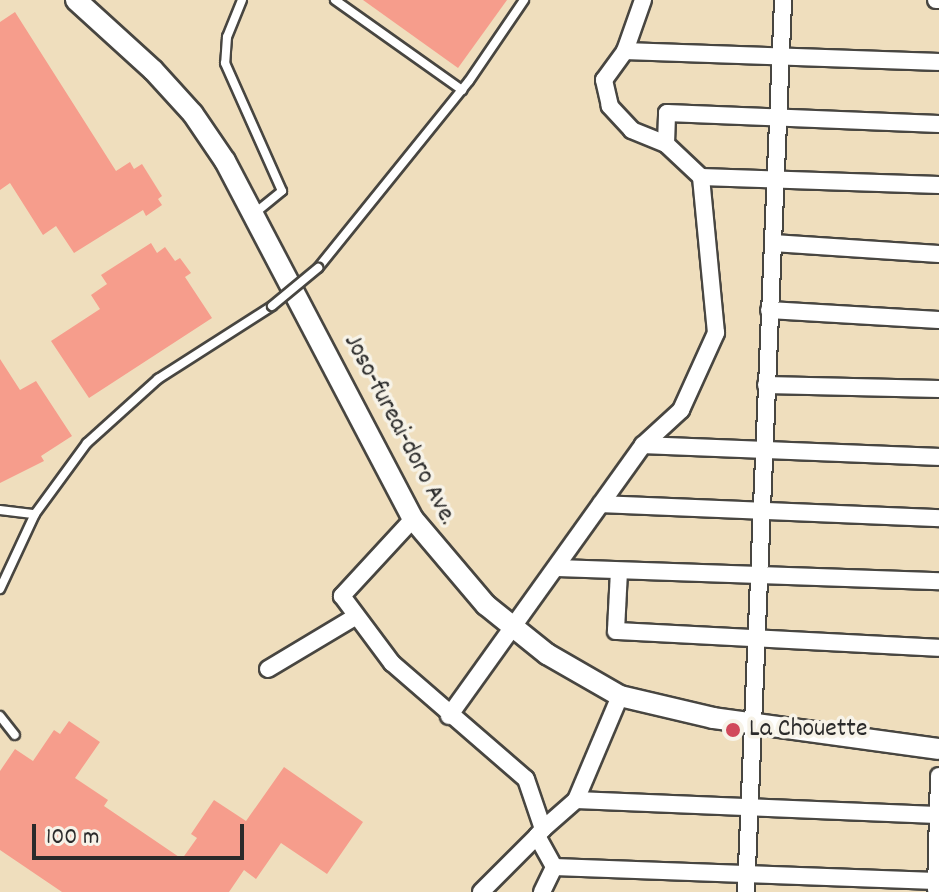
<!DOCTYPE html>
<style>
body{margin:0}
#map{position:relative;width:939px;height:892px;overflow:hidden;background:#efdebd;font-family:Dekko,sans-serif}
div>[style]{position:absolute}
[style*='--x']{left:calc(var(--x)*1px);top:calc(var(--y)*1px);width:calc(var(--w)*1px);rotate:calc(var(--a)*1deg)}
.building>*{inset:0;background:#f69d8c}
.roads{filter:drop-shadow(2px 0 #484641) drop-shadow(-2px 0 #484641) drop-shadow(0 2px #484641) drop-shadow(0 -2px #484641)}
.service>*{height:8px;margin:-4px;padding:0 4px;transform-origin:4px;border-radius:4px;background:#fff}
.minor>*{height:16px;margin:-8px;padding:0 8px;transform-origin:8px;border-radius:8px;background:#fff}
.tertiary>*{height:20px;margin:-10px;padding:0 10px;transform-origin:10px;border-radius:10px;background:#fff}
.bridges{filter:drop-shadow(2px 0 #484641) drop-shadow(-2px 0 #484641) drop-shadow(0 2px #484641) drop-shadow(0 -2px #484641)}
.service-bridge>*{height:8px;margin:-4px;padding:0 4px;transform-origin:4px;border-radius:4px;background:#fff}
.dots>*{width:22px;height:22px;translate:-50% -50%;box-sizing:border-box;border:4px solid #f7f3e8;border-radius:50%}
span{translate:-50% -50%;white-space:nowrap;text-align:center;line-height:1.15;-webkit-text-stroke:7px #f7f3e8;paint-order:stroke}
.street-label{font-size:26px;color:#2b2b2b}
.poi-label{font-size:26px;color:#2b2b2b}
.left{translate:0 -50%;text-align:left}
.scale{position:absolute;left:32px;top:824px;width:212px;height:36px;box-sizing:border-box;border:4px solid #2b2b2b;border-top:0;padding-left:10px;font-size:24px;line-height:28px;white-space:nowrap;color:#2b2b2b;-webkit-text-stroke:6px #f7f3e8;paint-order:stroke}
</style>
<div id="map">
<div class="building">
<div style="clip-path:polygon(363px 0,507px 0,458px 68px)"></div>
<div style="clip-path:polygon(15px 12px,116px 171px,130px 162px,134px 169px,142px 164px,162px 196px,158px 199px,162px 205px,146px 216px,143px 210px,74px 253px,56px 226px,43px 235px,10px 183px,0 190px,0 22px)"></div>
<div style="clip-path:polygon(151px 243px,157px 253px,165px 247px,175px 261px,180px 258px,191px 273px,185px 277px,212px 318px,89px 398px,51px 341px,100px 309px,91px 295px,107px 284px,101px 275px)"></div>
<div style="clip-path:polygon(0 359px,20px 390px,36px 381px,72px 436px,41px 456px,44px 461px,0 483px)"></div>
<div style="clip-path:polygon(69px 721px,100px 742px,75px 778px,108px 800px,104px 806px,182px 859px,197px 838px,191px 834px,214px 800px,246px 821px,284px 767px,363px 822px,327px 874px,281px 843px,256px 879px,244px 870px,229px 892px,62px 892px,0 850px,0 771px,15px 749px,33px 761px,54px 730px,60px 734px)"></div>
</div>
<div class="roads">
<div class="service">
<div style="--x:242;--y:0;--w:40;--a:112"></div>
<div style="--x:227;--y:37;--w:26;--a:94"></div>
<div style="--x:225;--y:63;--w:140;--a:66"></div>
<div style="--x:282;--y:191;--w:35;--a:141"></div>
<div style="--x:335;--y:0;--w:156;--a:35.3"></div>
<div style="--x:318;--y:268;--w:240;--a:-51.1"></div>
<div style="--x:469;--y:81;--w:98;--a:-55.8"></div>
<div style="--x:0;--y:510;--w:35;--a:7"></div>
<div style="--x:0;--y:589;--w:83;--a:-65"></div>
<div style="--x:35;--y:514;--w:88;--a:-53.8"></div>
<div style="--x:87;--y:443;--w:96;--a:-42"></div>
<div style="--x:158;--y:379;--w:135;--a:-32.6"></div>
<div style="--x:0;--y:716;--w:24;--a:52"></div>
</div>
<div class="minor">
<div style="--x:936;--y:0;--w:3;--a:0"></div>
<div style="--x:625;--y:51;--w:314;--a:2"></div>
<div style="--x:666;--y:144;--w:31;--a:-88"></div>
<div style="--x:667;--y:113;--w:272;--a:2.3"></div>
<div style="--x:701;--y:177;--w:238;--a:1.9"></div>
<div style="--x:773;--y:243;--w:166;--a:3.8"></div>
<div style="--x:769;--y:310;--w:170;--a:3.4"></div>
<div style="--x:766;--y:385;--w:173;--a:1.3"></div>
<div style="--x:643;--y:445;--w:296;--a:2.3"></div>
<div style="--x:601;--y:504;--w:338;--a:2.4"></div>
<div style="--x:413;--y:519;--w:105;--a:132.7"></div>
<div style="--x:342;--y:596;--w:84;--a:53.3"></div>
<div style="--x:392;--y:663;--w:177;--a:40.9"></div>
<div style="--x:526;--y:779;--w:53;--a:71.2"></div>
<div style="--x:543;--y:829;--w:9;--a:131"></div>
<div style="--x:537;--y:836;--w:35;--a:61"></div>
<div style="--x:558;--y:568;--w:381;--a:2"></div>
<div style="--x:619;--y:571;--w:60;--a:92.9"></div>
<div style="--x:616;--y:631;--w:323;--a:3"></div>
<div style="--x:268;--y:669;--w:101;--a:-30.9"></div>
<div style="--x:449;--y:716;--w:333;--a:-54.4"></div>
<div style="--x:643;--y:445;--w:52;--a:-42.6"></div>
<div style="--x:681;--y:410;--w:85;--a:-65.6"></div>
<div style="--x:716;--y:333;--w:157;--a:-95.5"></div>
<div style="--x:701;--y:177;--w:48;--a:-136.7"></div>
<div style="--x:666;--y:144;--w:37;--a:-158"></div>
<div style="--x:632;--y:130;--w:33;--a:-133"></div>
<div style="--x:610;--y:106;--w:27;--a:-103"></div>
<div style="--x:604;--y:80;--w:36;--a:-54"></div>
<div style="--x:625;--y:51;--w:54;--a:-70.6"></div>
<div style="--x:576;--y:800;--w:361;--a:2.4"></div>
<div style="--x:543;--y:829;--w:44;--a:-41.3"></div>
<div style="--x:576;--y:800;--w:113;--a:-67.1"></div>
<div style="--x:554;--y:867;--w:382;--a:2.1"></div>
<div style="--x:936;--y:890;--w:114;--a:-88.5"></div>
<div style="--x:481;--y:892;--w:79;--a:-45"></div>
<div style="--x:542;--y:892;--w:28;--a:-64"></div>
<div style="--x:746;--y:892;--w:893;--a:-87.62"></div>
</div>
<div class="tertiary">
<div style="--x:76;--y:0;--w:104;--a:42.3"></div>
<div style="--x:153;--y:70;--w:59;--a:47.7"></div>
<div style="--x:193;--y:114;--w:57;--a:55.8"></div>
<div style="--x:225;--y:161;--w:404;--a:62.3"></div>
<div style="--x:413;--y:519;--w:113;--a:49.7"></div>
<div style="--x:486;--y:605;--w:78;--a:38.8"></div>
<div style="--x:547;--y:654;--w:84;--a:29.9"></div>
<div style="--x:620;--y:696;--w:96;--a:13.3"></div>
<div style="--x:713;--y:718;--w:228;--a:7.8"></div>
</div>
</div>
<div class="bridges">
<div class="service-bridge">
<div style="--x:272;--y:306;--w:60;--a:-39.6"></div>
</div>
</div>
<div class="dots">
<div style="left:733px;top:730px;background:#d1495b"></div>
</div>
<div class="street-label">
<span style="left:399px;top:430px;rotate:62deg">Joso-fureai-doro Ave.</span>
</div>
<div class="poi-label">
<span class="left" style="left:749px;top:730px">La Chouette</span>
</div>
<div class="scale">100 m</div>
</div>
